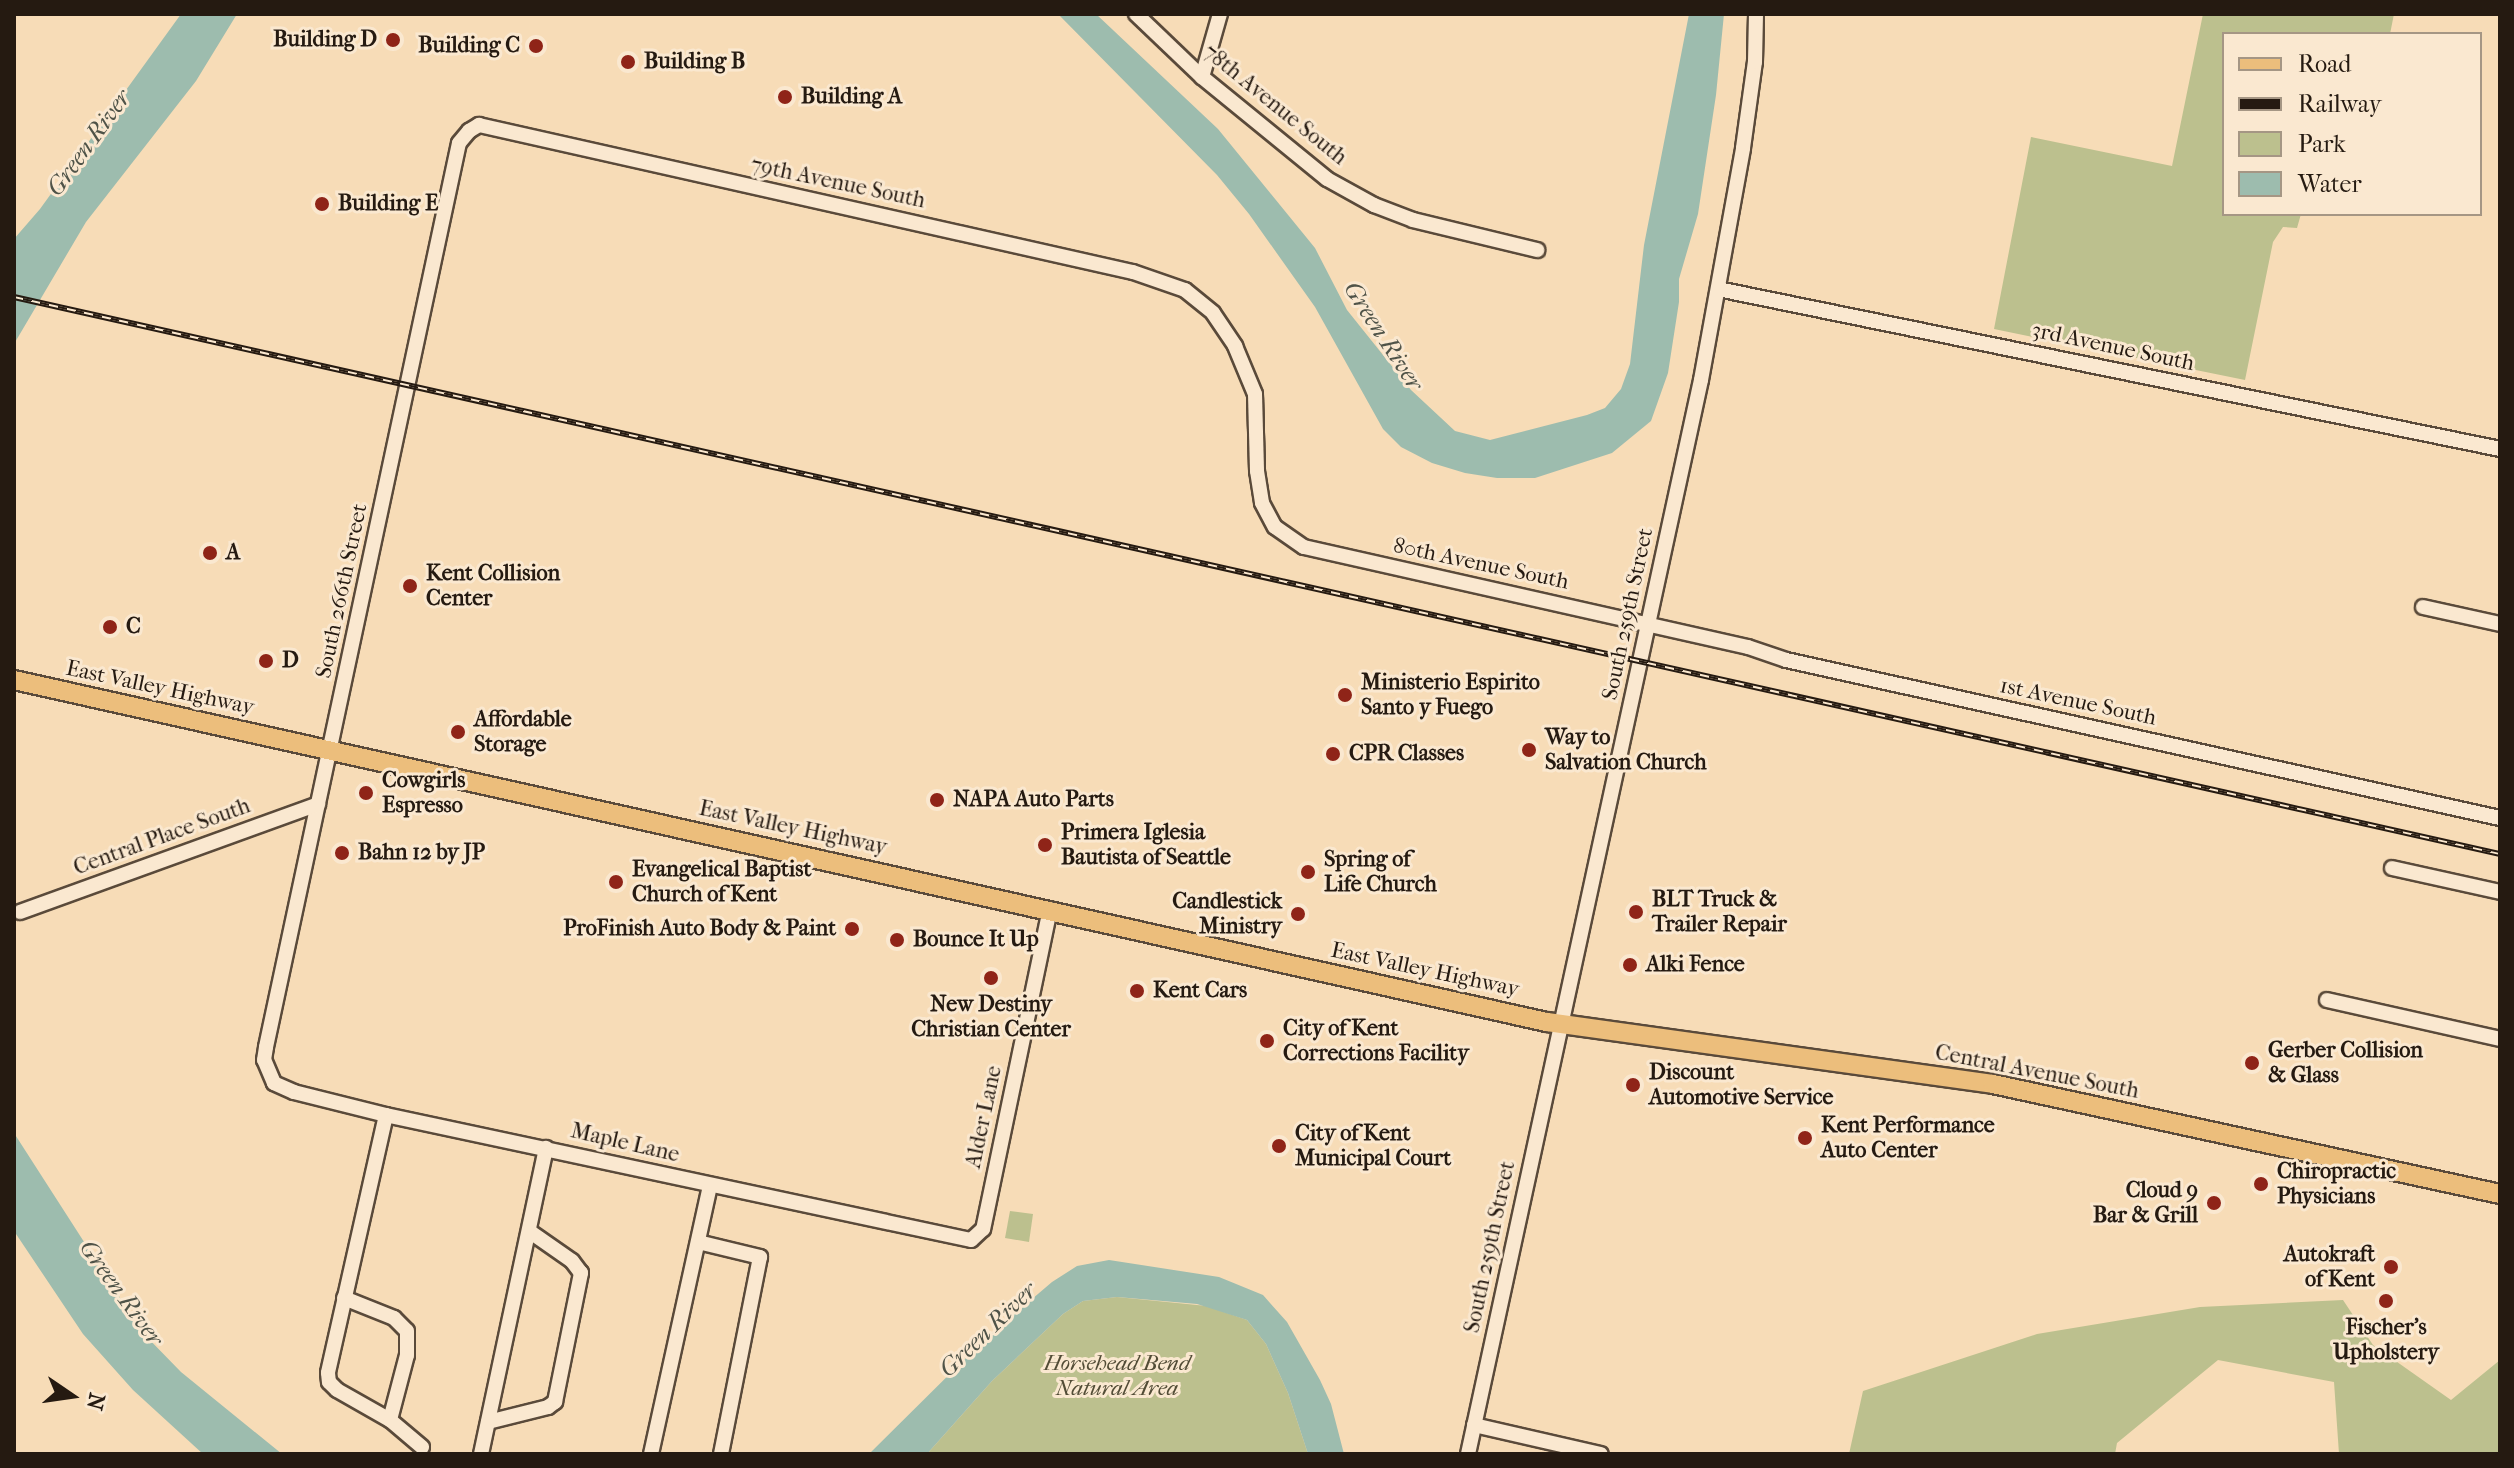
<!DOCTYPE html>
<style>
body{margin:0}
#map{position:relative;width:2514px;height:1468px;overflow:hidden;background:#f7dcb7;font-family:"IM FELL French Canon",serif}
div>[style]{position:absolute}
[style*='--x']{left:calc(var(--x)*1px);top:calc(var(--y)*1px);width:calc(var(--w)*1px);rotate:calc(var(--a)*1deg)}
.green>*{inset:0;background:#bcc08e}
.water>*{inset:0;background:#9dbcae}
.roads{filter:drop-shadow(2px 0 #5a4a3a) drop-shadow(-2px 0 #5a4a3a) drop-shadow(0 2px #5a4a3a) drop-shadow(0 -2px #5a4a3a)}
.minor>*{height:14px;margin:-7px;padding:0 7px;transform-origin:7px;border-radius:7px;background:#fae8d0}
.major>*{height:18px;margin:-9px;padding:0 9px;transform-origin:9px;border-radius:9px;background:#ecbe7c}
.rail>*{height:6px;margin-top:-3px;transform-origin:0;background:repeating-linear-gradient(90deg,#fae8d0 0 9px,#251a11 0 18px);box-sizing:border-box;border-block:2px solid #251a11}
.dots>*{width:22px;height:22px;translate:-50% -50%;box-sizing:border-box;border:4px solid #fae8d0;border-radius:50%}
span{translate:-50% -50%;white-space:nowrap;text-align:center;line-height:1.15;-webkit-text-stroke:6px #fae8d0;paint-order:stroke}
.poi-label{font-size:22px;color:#251a11;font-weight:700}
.right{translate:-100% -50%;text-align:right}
.left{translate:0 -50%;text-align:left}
.street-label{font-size:22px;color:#251a11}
.park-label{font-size:22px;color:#524c36;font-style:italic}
.water-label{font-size:24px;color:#4f5348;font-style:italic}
.frame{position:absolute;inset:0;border:16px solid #251a11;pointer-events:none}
.legend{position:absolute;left:2222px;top:32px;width:260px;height:184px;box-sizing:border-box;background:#fae8d0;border:2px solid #a59684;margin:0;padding:10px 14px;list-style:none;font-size:24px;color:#251a11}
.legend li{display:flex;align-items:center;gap:16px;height:40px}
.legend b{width:40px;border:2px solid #a59684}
.north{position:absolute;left:32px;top:1356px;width:80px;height:80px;-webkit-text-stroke:6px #fae8d0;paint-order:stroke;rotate:103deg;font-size:22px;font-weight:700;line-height:32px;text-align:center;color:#251a11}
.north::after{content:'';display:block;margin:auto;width:28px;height:36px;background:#251a11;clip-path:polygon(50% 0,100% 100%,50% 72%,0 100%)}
</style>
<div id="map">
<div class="green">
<div style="clip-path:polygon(2203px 14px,2394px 14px,2390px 34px,2224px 34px,2224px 214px,2301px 214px,2297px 228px,2283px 227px,2273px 242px,2245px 380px,1994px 329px,2031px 137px,2172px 166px)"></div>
<div style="clip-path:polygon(1010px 1211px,1033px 1214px,1029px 1242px,1005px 1238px)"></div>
<div style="clip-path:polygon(1117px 1297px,1207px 1306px,1247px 1320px,1266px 1344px,1288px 1393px,1308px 1454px,927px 1454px,992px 1381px,1063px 1314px,1083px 1301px)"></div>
<div style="clip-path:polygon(2343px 1300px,2373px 1345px,2451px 1400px,2500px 1360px,2500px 1454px,2339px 1454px,2334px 1382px,2218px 1360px,2117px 1443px,2115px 1454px,1849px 1454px,1863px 1391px,2037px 1334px,2200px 1307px)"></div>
</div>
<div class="water">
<div style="clip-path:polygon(181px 14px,237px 14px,196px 81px,86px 222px,14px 344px,14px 239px,40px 209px)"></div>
<div style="clip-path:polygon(1058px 14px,1096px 14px,1218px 129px,1315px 248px,1347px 310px,1411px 390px,1455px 431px,1490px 440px,1587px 415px,1605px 408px,1621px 389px,1630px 364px,1644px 245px,1689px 14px,1724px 14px,1716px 95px,1698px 214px,1679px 279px,1679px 302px,1668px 373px,1651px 421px,1612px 453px,1535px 478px,1497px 478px,1465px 473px,1432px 463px,1401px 447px,1383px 429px,1315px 307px,1249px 214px,1217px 175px)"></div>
<div style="clip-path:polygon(14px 1133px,142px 1332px,181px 1372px,282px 1454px,203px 1454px,133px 1390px,83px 1334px,14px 1231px)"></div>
<div style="clip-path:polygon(1109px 1260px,1219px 1277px,1263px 1295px,1287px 1322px,1320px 1380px,1331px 1404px,1344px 1454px,1308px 1454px,1288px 1393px,1266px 1344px,1247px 1320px,1197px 1304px,1117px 1297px,1083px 1301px,1063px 1314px,992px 1381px,927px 1454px,869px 1454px,985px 1339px,1052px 1282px,1077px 1266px)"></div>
</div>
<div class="roads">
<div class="minor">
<div style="--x:1136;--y:14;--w:91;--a:43.7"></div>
<div style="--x:1202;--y:77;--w:161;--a:39.2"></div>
<div style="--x:1327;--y:179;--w:54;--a:29"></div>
<div style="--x:1374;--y:205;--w:42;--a:21"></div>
<div style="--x:1413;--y:220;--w:128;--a:13.6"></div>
<div style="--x:1202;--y:77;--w:66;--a:-74.1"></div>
<div style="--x:1718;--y:289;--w:798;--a:11.56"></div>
<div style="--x:2423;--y:607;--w:79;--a:12.4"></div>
<div style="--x:2392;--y:868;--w:111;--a:12.5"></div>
<div style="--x:1050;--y:909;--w:327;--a:101.8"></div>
<div style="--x:983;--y:1229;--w:16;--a:137"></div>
<div style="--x:971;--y:1240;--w:598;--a:-167.94"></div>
<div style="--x:386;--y:1115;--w:95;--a:-166"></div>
<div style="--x:294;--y:1092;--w:22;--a:-156"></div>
<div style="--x:274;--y:1083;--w:25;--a:-113"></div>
<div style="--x:264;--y:1060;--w:13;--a:-81"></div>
<div style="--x:266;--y:1047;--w:924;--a:-77.95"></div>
<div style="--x:459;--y:143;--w:16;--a:-50"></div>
<div style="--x:469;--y:131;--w:12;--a:-31"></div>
<div style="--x:479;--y:125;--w:670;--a:12.67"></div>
<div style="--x:1133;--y:272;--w:55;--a:19.1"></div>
<div style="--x:1185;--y:290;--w:36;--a:39"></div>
<div style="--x:1213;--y:313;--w:40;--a:56"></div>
<div style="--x:1235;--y:346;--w:52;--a:67.4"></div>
<div style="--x:1255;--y:394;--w:77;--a:88.5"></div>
<div style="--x:1257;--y:471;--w:32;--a:81"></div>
<div style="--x:1262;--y:503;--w:27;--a:62"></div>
<div style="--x:1275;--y:527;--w:35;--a:35"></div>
<div style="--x:1304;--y:547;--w:455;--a:12.7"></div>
<div style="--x:1748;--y:647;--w:40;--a:18.9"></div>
<div style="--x:1786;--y:660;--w:731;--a:12.48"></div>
<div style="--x:20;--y:912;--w:317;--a:-19.9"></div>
<div style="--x:2327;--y:1000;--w:177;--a:12.7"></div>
<div style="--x:386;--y:1115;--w:264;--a:102.7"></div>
<div style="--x:328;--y:1373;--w:9;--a:84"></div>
<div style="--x:329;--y:1382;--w:11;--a:45"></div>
<div style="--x:337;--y:1390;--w:61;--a:29.5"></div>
<div style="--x:390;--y:1420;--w:42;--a:40.2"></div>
<div style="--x:698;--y:1242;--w:64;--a:13.6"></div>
<div style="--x:760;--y:1257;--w:201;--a:101.2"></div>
<div style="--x:344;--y:1298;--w:54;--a:21.8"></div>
<div style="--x:394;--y:1318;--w:18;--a:45"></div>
<div style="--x:407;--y:1331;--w:24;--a:90"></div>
<div style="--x:407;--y:1355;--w:67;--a:104.7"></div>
<div style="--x:488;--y:1422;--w:62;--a:-14"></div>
<div style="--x:548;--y:1407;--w:9;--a:-36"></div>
<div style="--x:555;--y:1402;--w:132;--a:-78.6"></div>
<div style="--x:581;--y:1273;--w:15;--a:-127"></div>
<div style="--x:572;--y:1261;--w:52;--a:-145.1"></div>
<div style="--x:1474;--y:1425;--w:130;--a:12.9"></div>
<div style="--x:481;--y:1454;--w:313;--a:-78"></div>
<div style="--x:651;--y:1454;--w:275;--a:-77.6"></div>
<div style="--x:1468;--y:1454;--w:1099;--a:-77.76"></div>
<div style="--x:1701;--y:380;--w:236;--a:-79.7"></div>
<div style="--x:1743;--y:148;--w:87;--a:-82.1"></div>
<div style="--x:1755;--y:62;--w:48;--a:-88.8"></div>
</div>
<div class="major">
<div style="--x:14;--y:680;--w:1571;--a:12.58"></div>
<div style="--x:1547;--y:1022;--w:450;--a:7.9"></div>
<div style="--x:1993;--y:1084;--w:519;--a:12.24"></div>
</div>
</div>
<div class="rail">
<div style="--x:14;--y:297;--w:2548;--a:12.63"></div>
</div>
<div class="dots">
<div style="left:393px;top:40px;background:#8f2418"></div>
<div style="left:536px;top:46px;background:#8f2418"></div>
<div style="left:628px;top:62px;background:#8f2418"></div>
<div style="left:785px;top:97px;background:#8f2418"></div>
<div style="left:322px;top:204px;background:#8f2418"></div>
<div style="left:210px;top:553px;background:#8f2418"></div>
<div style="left:410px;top:586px;background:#8f2418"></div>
<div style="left:110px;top:627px;background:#8f2418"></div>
<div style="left:266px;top:661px;background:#8f2418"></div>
<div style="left:1345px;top:695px;background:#8f2418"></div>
<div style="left:458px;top:732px;background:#8f2418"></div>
<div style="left:1529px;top:750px;background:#8f2418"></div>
<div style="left:1333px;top:754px;background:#8f2418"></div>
<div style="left:366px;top:793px;background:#8f2418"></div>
<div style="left:937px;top:800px;background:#8f2418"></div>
<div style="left:1045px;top:845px;background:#8f2418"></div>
<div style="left:342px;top:853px;background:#8f2418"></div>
<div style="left:1308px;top:872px;background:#8f2418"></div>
<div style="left:616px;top:882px;background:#8f2418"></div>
<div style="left:1636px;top:912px;background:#8f2418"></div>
<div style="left:1298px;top:914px;background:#8f2418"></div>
<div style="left:852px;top:929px;background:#8f2418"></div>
<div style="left:897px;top:940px;background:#8f2418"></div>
<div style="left:1630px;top:965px;background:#8f2418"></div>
<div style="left:991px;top:978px;background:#8f2418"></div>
<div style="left:1137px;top:991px;background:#8f2418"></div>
<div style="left:1267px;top:1041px;background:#8f2418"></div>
<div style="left:2252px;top:1063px;background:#8f2418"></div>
<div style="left:1633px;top:1085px;background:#8f2418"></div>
<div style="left:1805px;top:1138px;background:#8f2418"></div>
<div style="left:1279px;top:1146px;background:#8f2418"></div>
<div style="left:2261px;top:1184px;background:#8f2418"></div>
<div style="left:2214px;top:1203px;background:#8f2418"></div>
<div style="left:2391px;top:1267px;background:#8f2418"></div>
<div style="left:2386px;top:1301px;background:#8f2418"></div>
</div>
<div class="poi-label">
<span class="right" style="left:377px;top:40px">Building D</span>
<span class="right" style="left:520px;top:46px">Building C</span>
<span class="left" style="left:644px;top:62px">Building B</span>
<span class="left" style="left:801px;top:97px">Building A</span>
<span class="left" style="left:338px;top:204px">Building E</span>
<span class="left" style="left:226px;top:553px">A</span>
<span class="left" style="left:426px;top:586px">Kent Collision<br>Center</span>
<span class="left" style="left:126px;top:627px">C</span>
<span class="left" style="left:282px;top:661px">D</span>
<span class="left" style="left:1361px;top:695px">Ministerio Espirito<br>Santo y Fuego</span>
<span class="left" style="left:474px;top:732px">Affordable<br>Storage</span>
<span class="left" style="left:1545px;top:750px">Way to<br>Salvation Church</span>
<span class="left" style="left:1349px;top:754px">CPR Classes</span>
<span class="left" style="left:382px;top:793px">Cowgirls<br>Espresso</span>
<span class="left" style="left:953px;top:800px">NAPA Auto Parts</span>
<span class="left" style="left:1061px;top:845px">Primera Iglesia<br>Bautista of Seattle</span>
<span class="left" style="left:358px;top:853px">Bahn 12 by JP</span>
<span class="left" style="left:1324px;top:872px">Spring of<br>Life Church</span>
<span class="left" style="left:632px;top:882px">Evangelical Baptist<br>Church of Kent</span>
<span class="left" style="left:1652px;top:912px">BLT Truck &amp;<br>Trailer Repair</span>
<span class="right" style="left:1282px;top:914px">Candlestick<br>Ministry</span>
<span class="right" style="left:836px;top:929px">ProFinish Auto Body &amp; Paint</span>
<span class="left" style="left:913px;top:940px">Bounce It Up</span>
<span class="left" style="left:1646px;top:965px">Alki Fence</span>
<span class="left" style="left:1153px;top:991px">Kent Cars</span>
<span style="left:991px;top:1017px">New Destiny<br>Christian Center</span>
<span class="left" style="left:1283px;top:1041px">City of Kent<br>Corrections Facility</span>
<span class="left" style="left:2268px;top:1063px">Gerber Collision<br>&amp; Glass</span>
<span class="left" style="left:1649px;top:1085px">Discount<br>Automotive Service</span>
<span class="left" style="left:1821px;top:1138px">Kent Performance<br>Auto Center</span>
<span class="left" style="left:1295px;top:1146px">City of Kent<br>Municipal Court</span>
<span class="left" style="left:2277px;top:1184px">Chiropractic<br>Physicians</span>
<span class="right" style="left:2198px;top:1203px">Cloud 9<br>Bar &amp; Grill</span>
<span class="right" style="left:2375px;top:1267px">Autokraft<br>of Kent</span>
<span style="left:2386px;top:1340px">Fischer's<br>Upholstery</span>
</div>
<div class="street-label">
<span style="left:1275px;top:105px;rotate:39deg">78th Avenue South</span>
<span style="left:838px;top:183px;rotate:12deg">79th Avenue South</span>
<span style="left:2113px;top:347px;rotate:12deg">3rd Avenue South</span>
<span style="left:1481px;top:564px;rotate:12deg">80th Avenue South</span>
<span style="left:342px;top:591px;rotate:-78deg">South 266th Street</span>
<span style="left:1628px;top:614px;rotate:-78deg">South 259th Street</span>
<span style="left:160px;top:688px;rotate:12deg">East Valley Highway</span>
<span style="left:2078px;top:702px;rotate:12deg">1st Avenue South</span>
<span style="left:793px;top:828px;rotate:12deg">East Valley Highway</span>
<span style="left:162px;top:837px;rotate:-20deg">Central Place South</span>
<span style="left:1425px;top:970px;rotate:12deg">East Valley Highway</span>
<span style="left:2037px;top:1072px;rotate:11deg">Central Avenue South</span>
<span style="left:984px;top:1117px;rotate:-78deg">Alder Lane</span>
<span style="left:625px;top:1143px;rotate:13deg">Maple Lane</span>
<span style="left:1490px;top:1247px;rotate:-78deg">South 259th Street</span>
</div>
<div class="park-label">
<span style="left:1117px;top:1376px">Horsehead Bend<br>Natural Area</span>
</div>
<div class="water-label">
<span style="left:89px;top:143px;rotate:-54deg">Green River</span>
<span style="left:1383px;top:336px;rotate:57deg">Green River</span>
<span style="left:121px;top:1293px;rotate:54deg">Green River</span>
<span style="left:988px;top:1330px;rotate:-44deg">Green River</span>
</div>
<div class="frame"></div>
<ul class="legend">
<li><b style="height:10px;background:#ecbe7c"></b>Road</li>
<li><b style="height:10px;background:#251a11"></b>Railway</li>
<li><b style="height:22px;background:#bcc08e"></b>Park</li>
<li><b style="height:22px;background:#9dbcae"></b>Water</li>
</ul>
<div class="north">N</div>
</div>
